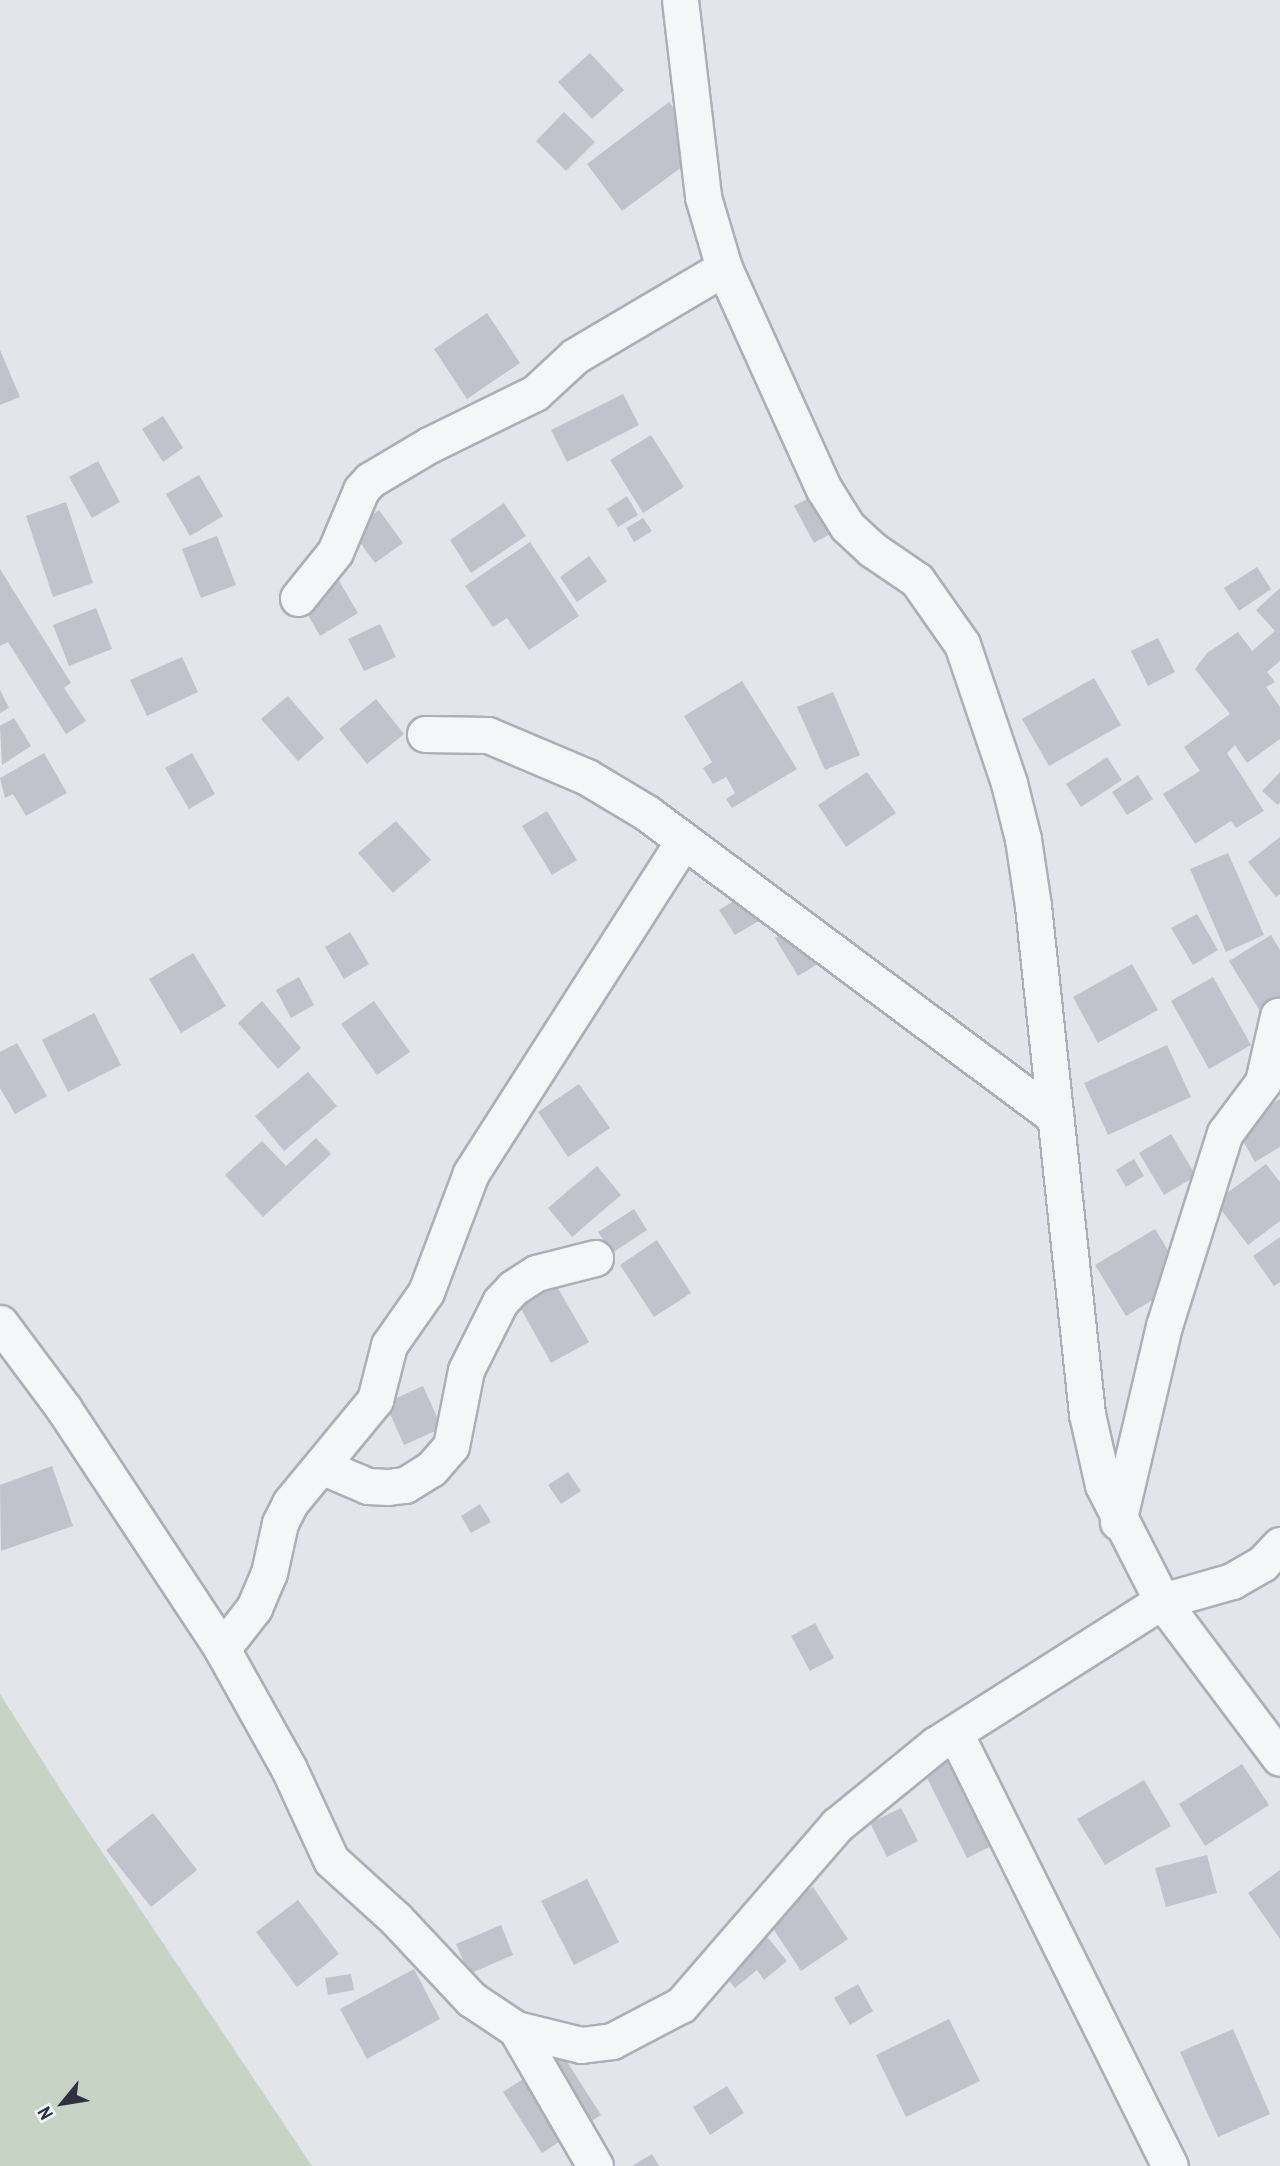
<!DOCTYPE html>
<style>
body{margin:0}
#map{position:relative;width:1280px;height:2166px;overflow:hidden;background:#e3e5ea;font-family:"Archivo Narrow",sans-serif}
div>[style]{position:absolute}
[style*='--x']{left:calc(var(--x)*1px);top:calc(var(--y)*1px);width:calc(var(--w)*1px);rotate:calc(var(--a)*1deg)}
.green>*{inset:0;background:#c6d3c5}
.building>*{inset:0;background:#c1c3cc}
.roads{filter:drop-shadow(2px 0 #acafb7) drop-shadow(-2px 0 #acafb7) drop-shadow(0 2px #acafb7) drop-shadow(0 -2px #acafb7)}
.street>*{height:35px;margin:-17.5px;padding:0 17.5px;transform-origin:17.5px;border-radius:17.5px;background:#f5f6f8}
span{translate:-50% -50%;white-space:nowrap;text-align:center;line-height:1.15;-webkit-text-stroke:6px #f2f4f7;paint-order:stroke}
.north{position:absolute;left:28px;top:2068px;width:70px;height:70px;-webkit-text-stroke:5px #f2f4f7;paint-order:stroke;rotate:240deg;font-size:19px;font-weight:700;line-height:28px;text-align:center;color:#2d3140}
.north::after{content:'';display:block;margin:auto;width:24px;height:32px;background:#2d3140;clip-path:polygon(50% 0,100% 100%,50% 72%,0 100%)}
</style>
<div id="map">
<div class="green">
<div style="clip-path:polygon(0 1694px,66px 1798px,312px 2166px,0 2166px)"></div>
</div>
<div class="building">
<div style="clip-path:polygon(590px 53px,624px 90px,592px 119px,558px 82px)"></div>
<div style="clip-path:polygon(669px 102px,705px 150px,622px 211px,587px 164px)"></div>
<div style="clip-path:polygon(564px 112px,595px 142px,566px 171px,536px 141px)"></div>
<div style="clip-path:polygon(487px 313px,520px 363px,467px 399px,434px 349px)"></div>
<div style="clip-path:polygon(0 350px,20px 397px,0 405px)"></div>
<div style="clip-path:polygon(623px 394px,639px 425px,567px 462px,551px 430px)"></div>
<div style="clip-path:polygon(163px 416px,183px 448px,163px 462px,142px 429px)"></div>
<div style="clip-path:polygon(651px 435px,684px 487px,643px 513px,610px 460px)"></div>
<div style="clip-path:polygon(98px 461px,120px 502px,92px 518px,69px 477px)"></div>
<div style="clip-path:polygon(199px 475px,223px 516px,190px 536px,166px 494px)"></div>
<div style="clip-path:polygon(816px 494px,836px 531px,814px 543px,794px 506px)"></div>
<div style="clip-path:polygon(627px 496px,638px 515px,618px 527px,607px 509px)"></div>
<div style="clip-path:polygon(66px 502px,93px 583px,53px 597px,26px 516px)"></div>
<div style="clip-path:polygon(504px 503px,526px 536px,471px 573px,450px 540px)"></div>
<div style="clip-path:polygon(379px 510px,403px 543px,375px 563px,351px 530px)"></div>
<div style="clip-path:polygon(643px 518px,652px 531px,634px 542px,626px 528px)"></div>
<div style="clip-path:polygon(217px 536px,236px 585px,201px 598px,182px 549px)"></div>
<div style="clip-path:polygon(530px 542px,579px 616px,529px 650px,507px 618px,493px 627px,465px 586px)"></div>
<div style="clip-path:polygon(589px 556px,607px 581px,577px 602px,560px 577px)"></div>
<div style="clip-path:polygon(329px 564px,358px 613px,320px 636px,300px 601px)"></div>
<div style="clip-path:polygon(1257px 567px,1271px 589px,1239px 611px,1224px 588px)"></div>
<div style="clip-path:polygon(0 569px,71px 683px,64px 688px,86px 721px,66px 734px,8px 642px,0 646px)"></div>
<div style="clip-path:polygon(1280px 588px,1280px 661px,1267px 672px,1275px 682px,1266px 687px,1280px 707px,1280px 739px,1247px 763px,1235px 745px,1227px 753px,1264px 811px,1236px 828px,1231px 821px,1195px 844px,1163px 794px,1200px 771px,1184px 747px,1230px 714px,1195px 669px,1207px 653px,1238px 632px,1252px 651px,1275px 631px,1256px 610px)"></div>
<div style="clip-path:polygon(96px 608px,112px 649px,69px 666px,53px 625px)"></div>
<div style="clip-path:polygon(380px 624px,396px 657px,364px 671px,348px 639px)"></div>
<div style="clip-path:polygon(1158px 638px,1175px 672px,1148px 686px,1131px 651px)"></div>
<div style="clip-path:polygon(182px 657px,198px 692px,147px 716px,130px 680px)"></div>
<div style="clip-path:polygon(1094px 678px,1121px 725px,1049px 766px,1022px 719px)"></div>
<div style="clip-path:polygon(742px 681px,797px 769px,732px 808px,726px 799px,735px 793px,726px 777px,713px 784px,703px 768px,712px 762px,684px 716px)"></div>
<div style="clip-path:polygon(0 690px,9px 708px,0 713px)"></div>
<div style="clip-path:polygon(833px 692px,860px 755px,825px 770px,797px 707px)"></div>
<div style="clip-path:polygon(288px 696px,324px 738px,298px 761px,261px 719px)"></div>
<div style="clip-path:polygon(376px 699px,404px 734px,367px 764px,339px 729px)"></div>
<div style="clip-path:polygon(14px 718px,31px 746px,2px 765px,0 726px)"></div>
<div style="clip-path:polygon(44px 753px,67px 793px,26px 816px,13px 794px,5px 798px,0 778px)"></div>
<div style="clip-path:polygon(192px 753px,215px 794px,189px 809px,165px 768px)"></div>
<div style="clip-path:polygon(1107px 757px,1122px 780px,1081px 807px,1066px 784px)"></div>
<div style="clip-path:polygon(867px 772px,896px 813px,846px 847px,818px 805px)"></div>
<div style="clip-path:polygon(1280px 772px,1280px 802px,1278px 805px,1262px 791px)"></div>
<div style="clip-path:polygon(1138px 775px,1153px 799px,1127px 815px,1112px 792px)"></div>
<div style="clip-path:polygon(547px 811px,577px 860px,552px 875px,522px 826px)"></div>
<div style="clip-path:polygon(396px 821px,431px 860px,393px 893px,358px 853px)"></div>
<div style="clip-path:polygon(1280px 837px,1280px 894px,1276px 897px,1248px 862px)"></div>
<div style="clip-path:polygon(1228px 853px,1264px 935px,1226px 952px,1190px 869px)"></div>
<div style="clip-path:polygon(770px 879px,796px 921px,777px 933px,767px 916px,735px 935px,719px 910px)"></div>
<div style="clip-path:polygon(1197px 914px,1218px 950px,1193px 965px,1171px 928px)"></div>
<div style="clip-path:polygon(806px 920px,829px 957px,798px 976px,775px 938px)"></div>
<div style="clip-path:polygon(350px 932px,369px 964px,344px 979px,325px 947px)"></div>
<div style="clip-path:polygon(1271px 935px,1280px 950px,1280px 1017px,1268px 1024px,1229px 961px)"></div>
<div style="clip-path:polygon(193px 953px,226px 1006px,181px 1033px,149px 979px)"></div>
<div style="clip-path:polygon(1132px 964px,1158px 1010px,1098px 1043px,1073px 997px)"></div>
<div style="clip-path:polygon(299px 977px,314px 1005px,291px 1018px,276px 990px)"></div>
<div style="clip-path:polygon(1213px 977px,1251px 1045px,1209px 1069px,1171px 1001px)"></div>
<div style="clip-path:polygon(262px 1001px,301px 1048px,278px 1069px,238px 1023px)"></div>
<div style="clip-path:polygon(374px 1001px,410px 1052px,377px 1075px,341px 1024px)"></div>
<div style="clip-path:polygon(94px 1013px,121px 1065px,68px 1092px,42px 1040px)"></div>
<div style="clip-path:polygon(17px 1043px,47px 1096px,15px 1114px,0 1088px,0 1052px)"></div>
<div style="clip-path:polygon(1167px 1045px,1191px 1097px,1108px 1135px,1084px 1083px)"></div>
<div style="clip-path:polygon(308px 1072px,337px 1106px,284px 1151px,255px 1116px)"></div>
<div style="clip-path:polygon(579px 1084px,610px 1128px,568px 1157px,538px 1112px)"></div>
<div style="clip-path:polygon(1280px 1099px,1280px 1147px,1255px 1162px,1234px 1126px)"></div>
<div style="clip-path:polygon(1171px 1134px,1196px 1176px,1164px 1195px,1139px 1153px)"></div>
<div style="clip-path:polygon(316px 1138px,331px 1154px,263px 1217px,225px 1175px,262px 1141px,286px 1166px)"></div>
<div style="clip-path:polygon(1134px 1159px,1144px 1176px,1126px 1187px,1116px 1170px)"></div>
<div style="clip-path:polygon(1266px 1164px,1280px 1182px,1280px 1221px,1248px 1245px,1215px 1202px)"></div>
<div style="clip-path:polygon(597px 1166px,621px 1195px,572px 1237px,548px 1208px)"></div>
<div style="clip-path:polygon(634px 1209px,647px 1230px,612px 1253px,598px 1232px)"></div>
<div style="clip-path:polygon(1155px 1229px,1186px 1280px,1126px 1316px,1095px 1265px)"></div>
<div style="clip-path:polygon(1280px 1237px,1280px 1282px,1274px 1286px,1253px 1256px)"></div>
<div style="clip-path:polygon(657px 1240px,691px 1293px,654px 1317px,620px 1265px)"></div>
<div style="clip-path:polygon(556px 1285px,589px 1342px,551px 1363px,520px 1307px)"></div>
<div style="clip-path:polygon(423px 1386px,442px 1428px,404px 1445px,385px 1403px)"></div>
<div style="clip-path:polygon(52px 1466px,73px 1526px,1px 1551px,0 1485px)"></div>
<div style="clip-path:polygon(568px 1472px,581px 1491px,561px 1504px,548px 1485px)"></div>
<div style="clip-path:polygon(480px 1504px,491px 1522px,471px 1533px,461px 1516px)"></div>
<div style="clip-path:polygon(815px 1623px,834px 1658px,810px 1671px,791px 1636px)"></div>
<div style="clip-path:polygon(973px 1748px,1016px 1834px,967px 1858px,924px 1772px)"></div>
<div style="clip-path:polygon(1242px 1764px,1269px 1805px,1205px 1846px,1179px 1804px)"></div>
<div style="clip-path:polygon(1144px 1780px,1171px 1826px,1105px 1865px,1077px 1819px)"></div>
<div style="clip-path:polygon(901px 1808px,918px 1841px,887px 1857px,870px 1823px)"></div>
<div style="clip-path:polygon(153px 1813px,197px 1870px,151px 1907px,106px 1850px)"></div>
<div style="clip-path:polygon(1207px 1855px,1217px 1893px,1166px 1907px,1155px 1868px)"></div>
<div style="clip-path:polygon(1280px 1870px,1280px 1939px,1248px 1893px)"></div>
<div style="clip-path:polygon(587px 1879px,619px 1942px,574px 1965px,541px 1901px)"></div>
<div style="clip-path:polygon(813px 1887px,848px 1939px,801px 1971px,766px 1918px)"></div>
<div style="clip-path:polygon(298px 1900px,339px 1954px,297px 1987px,256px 1932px)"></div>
<div style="clip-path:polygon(501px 1925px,513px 1955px,469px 1974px,456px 1944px)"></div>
<div style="clip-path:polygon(764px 1933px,787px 1961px,764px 1980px,757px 1970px,735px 1988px,719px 1968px)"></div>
<div style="clip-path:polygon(414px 1969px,440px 2019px,367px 2059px,340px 2009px)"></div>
<div style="clip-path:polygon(351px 1974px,354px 1990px,328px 1995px,325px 1978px)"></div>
<div style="clip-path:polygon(858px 1984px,873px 2011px,850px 2025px,834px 1998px)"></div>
<div style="clip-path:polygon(949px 2019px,980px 2081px,906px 2117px,876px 2055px)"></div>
<div style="clip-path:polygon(1233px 2029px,1270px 2114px,1218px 2137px,1180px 2052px)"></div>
<div style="clip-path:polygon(562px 2054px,601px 2115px,542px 2153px,503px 2092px)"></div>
<div style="clip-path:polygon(727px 2086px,744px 2113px,710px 2135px,693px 2107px)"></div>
<div style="clip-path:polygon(652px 2154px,659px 2166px,632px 2166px)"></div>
</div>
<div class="roads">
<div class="street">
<div style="--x:680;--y:0;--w:198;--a:83.3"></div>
<div style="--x:703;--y:197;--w:74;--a:73.5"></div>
<div style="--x:724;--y:268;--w:243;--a:65.7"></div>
<div style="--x:824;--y:489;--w:44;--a:58.1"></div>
<div style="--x:847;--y:526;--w:35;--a:43"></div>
<div style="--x:873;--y:550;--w:53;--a:34.3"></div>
<div style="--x:917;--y:580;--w:78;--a:54.9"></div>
<div style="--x:962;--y:644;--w:147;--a:71.3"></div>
<div style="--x:1009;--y:783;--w:58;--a:76"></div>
<div style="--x:1023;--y:839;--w:68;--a:81.5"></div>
<div style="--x:1033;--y:906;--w:511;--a:83.93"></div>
<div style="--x:1087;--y:1414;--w:73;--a:77.3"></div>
<div style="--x:1103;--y:1485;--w:130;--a:63"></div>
<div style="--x:1162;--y:1601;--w:196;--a:53.1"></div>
<div style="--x:298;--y:598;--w:59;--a:-51.2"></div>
<div style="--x:335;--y:552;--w:67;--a:-67.2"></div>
<div style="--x:361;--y:490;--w:13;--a:-48"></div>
<div style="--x:370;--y:480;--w:69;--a:-30.7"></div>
<div style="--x:429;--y:445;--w:118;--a:-26.1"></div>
<div style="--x:535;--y:393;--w:54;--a:-42.8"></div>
<div style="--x:575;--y:356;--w:173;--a:-30.6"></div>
<div style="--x:425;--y:734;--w:63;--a:0.9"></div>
<div style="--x:488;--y:735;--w:108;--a:23"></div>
<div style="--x:587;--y:777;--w:70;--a:31"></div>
<div style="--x:647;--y:813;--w:509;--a:36.69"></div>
<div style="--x:0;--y:1323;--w:107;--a:53.3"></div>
<div style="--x:64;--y:1409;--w:287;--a:56.6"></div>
<div style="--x:222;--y:1649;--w:137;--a:60.8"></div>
<div style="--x:289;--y:1769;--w:100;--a:65.2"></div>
<div style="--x:331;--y:1860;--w:88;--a:42.2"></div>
<div style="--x:396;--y:1919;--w:110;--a:46.8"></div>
<div style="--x:471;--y:1999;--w:54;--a:33.7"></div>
<div style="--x:516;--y:2029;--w:67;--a:13.8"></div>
<div style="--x:581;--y:2045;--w:31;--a:-7"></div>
<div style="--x:612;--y:2041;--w:78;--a:-27.6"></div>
<div style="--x:681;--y:2005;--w:238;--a:-49.1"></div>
<div style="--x:837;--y:1825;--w:127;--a:-39.2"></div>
<div style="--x:935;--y:1745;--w:269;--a:-32.4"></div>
<div style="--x:1162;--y:1601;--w:73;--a:-15.9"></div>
<div style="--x:1232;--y:1581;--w:34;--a:-30"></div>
<div style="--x:1262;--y:1564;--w:26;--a:-47"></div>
<div style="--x:323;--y:1467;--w:49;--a:22.9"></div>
<div style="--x:368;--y:1486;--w:20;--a:3"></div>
<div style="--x:388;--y:1487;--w:17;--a:-7"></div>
<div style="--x:405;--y:1485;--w:31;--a:-32"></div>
<div style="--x:431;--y:1469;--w:30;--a:-49"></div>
<div style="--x:451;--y:1446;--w:77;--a:-78.8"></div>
<div style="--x:466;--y:1370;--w:76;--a:-63.4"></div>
<div style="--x:500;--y:1302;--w:19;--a:-47"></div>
<div style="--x:513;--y:1288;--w:27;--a:-33"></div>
<div style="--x:536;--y:1273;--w:61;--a:-14.3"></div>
<div style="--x:1118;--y:1522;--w:201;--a:-76.8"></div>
<div style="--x:1164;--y:1326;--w:202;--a:-72.5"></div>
<div style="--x:1225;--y:1133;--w:64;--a:-53.3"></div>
<div style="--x:1263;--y:1082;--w:68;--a:-77.2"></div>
<div style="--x:222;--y:1649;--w:52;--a:-52"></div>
<div style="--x:254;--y:1608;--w:38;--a:-67"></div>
<div style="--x:269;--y:1573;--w:51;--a:-77.6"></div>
<div style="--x:280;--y:1523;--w:22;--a:-63"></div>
<div style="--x:290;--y:1503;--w:134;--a:-50.5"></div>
<div style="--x:375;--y:1400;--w:57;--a:-75.7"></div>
<div style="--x:389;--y:1345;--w:65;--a:-55.1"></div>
<div style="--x:426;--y:1292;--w:127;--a:-69.3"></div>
<div style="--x:471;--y:1173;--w:394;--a:-57.4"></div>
<div style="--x:955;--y:1733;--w:483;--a:63.6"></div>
<div style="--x:516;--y:2029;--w:158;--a:60"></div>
</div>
</div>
<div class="north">N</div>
</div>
